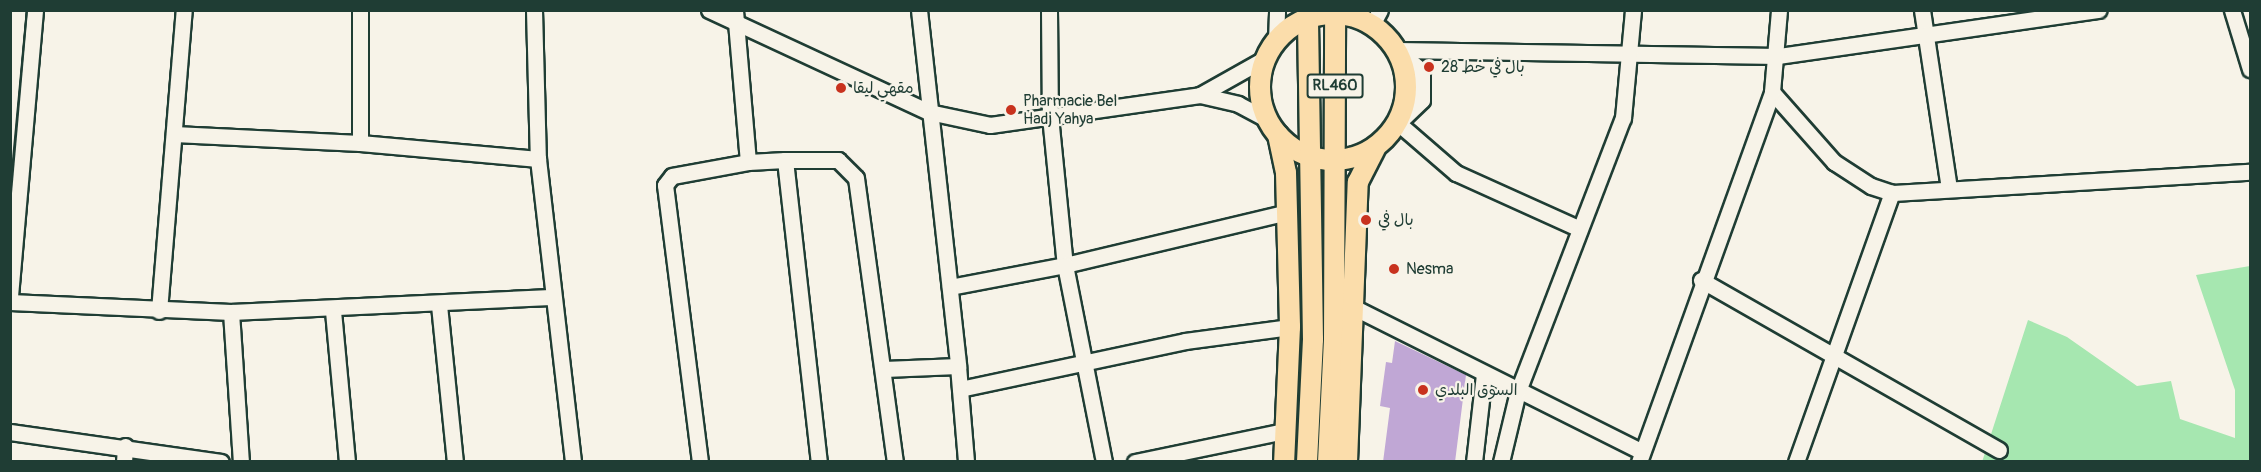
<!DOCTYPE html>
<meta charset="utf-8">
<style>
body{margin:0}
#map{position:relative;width:2261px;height:472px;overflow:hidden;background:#f7f3e8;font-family:Pangolin,"Playpen Sans Arabic",sans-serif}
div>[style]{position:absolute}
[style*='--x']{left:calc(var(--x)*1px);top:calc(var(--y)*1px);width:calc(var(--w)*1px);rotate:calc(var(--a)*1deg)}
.green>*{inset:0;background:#a6e7b0}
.building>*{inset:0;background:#c0a7d5}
.roads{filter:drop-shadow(2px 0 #1f3d34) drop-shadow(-2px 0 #1f3d34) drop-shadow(0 2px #1f3d34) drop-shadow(0 -2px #1f3d34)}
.minor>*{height:15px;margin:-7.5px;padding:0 7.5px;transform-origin:7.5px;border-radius:7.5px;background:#f7f3e8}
.major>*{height:20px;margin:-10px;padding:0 10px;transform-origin:10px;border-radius:10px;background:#fbddab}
.major>.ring{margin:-10px;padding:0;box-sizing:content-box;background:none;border:20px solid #fbddab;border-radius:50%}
.tram>*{height:1.5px;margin:-0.75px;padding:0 0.75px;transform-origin:0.75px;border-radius:0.75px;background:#1f3d34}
.dots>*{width:16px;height:16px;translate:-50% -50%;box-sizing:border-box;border:3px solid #f7f3e8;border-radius:50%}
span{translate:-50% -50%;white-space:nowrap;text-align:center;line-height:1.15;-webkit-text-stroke:4.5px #f7f3e8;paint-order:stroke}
.shield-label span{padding:2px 4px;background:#f7f3e8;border:2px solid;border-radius:4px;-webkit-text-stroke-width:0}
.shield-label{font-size:15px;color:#1f3d34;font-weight:700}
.poi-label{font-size:16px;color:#1f3d34}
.left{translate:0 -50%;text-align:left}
.frame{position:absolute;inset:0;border:12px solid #1f3d34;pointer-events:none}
</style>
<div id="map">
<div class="green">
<div style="clip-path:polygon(2250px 266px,2250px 461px,1982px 462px,2028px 320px,2067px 337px,2137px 386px,2171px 381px,2180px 419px,2235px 438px,2235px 390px,2196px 275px)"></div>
</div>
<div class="building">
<div style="clip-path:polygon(1395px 341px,1466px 375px,1455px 462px,1383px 462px,1390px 408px,1380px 406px,1386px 362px,1392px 363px)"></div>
</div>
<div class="roads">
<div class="minor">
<div style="--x:360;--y:10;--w:133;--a:90"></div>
<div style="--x:534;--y:10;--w:149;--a:88.5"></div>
<div style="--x:538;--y:159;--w:305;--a:83.4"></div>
<div style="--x:709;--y:10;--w:242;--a:24.9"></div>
<div style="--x:929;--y:112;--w:62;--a:12"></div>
<div style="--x:990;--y:125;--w:212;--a:-8.1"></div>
<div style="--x:1200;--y:95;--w:76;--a:-29.3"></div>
<div style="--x:919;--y:10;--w:358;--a:83.7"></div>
<div style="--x:1049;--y:10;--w:106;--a:89.5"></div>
<div style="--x:1050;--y:116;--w:150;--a:84.3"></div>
<div style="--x:1065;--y:265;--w:228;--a:-13.4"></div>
<div style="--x:1359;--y:10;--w:9;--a:84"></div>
<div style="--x:1922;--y:10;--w:181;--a:81.4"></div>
<div style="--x:2232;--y:10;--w:62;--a:73"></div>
<div style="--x:1372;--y:25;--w:17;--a:-62"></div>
<div style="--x:1276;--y:41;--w:31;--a:-88"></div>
<div style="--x:1397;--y:50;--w:381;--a:0.9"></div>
<div style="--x:1778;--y:56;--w:324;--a:-8.2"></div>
<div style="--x:1397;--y:50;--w:33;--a:40"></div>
<div style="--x:1422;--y:71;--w:29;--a:90"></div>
<div style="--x:1422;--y:100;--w:33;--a:136"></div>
<div style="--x:1398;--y:123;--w:77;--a:40.8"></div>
<div style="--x:1456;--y:173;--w:134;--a:24.3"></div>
<div style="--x:1772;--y:92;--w:94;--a:48.5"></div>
<div style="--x:1834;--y:162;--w:44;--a:33"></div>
<div style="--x:1871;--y:186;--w:22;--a:18"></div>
<div style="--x:1892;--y:193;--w:359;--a:-3.4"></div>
<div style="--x:1200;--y:95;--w:39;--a:13"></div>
<div style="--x:1238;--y:104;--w:34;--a:28"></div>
<div style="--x:174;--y:134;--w:186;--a:2.8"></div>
<div style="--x:360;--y:143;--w:179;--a:5.1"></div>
<div style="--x:785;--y:160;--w:53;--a:0"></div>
<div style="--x:838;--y:160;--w:25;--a:45"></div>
<div style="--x:856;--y:178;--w:287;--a:82.2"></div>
<div style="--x:748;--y:162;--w:37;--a:-3"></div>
<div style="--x:785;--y:160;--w:304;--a:83.6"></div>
<div style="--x:1701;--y:280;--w:343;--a:29.7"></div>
<div style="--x:950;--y:287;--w:117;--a:-10.8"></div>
<div style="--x:1065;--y:265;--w:201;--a:78.8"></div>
<div style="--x:10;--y:296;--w:287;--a:-85"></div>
<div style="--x:10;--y:302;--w:221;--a:2.6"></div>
<div style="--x:231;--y:312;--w:320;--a:-2.7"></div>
<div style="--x:439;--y:305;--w:158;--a:84.2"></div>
<div style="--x:1355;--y:308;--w:321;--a:26.6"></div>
<div style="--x:159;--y:311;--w:302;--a:-85.3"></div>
<div style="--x:333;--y:311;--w:152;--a:84.7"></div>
<div style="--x:231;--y:312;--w:150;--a:86.2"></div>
<div style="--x:884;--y:369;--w:74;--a:-2.3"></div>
<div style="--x:958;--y:366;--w:96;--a:85.2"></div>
<div style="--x:960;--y:389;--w:230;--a:-12"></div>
<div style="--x:1185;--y:341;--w:106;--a:-7.6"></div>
<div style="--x:10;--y:432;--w:213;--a:8.1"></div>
<div style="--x:124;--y:462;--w:16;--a:-86"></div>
<div style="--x:700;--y:462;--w:279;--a:-97.2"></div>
<div style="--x:665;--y:185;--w:11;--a:-52"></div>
<div style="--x:672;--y:176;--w:77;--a:-10.4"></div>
<div style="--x:748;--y:162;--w:153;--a:-94.9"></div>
<div style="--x:1135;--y:462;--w:153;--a:-11.7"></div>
<div style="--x:1474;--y:462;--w:89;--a:-83.5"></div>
<div style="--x:1501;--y:462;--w:73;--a:-76.5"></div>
<div style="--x:1518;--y:391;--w:292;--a:-69"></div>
<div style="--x:1623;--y:118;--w:108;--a:-84.7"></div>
<div style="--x:1639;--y:462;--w:393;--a:-70.2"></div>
<div style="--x:1772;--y:92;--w:82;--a:-85.1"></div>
<div style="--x:1796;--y:462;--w:286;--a:-70.4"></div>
</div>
<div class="major">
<div class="ring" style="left:1260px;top:14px;width:126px;height:126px"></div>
<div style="--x:1278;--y:135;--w:39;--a:78"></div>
<div style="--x:1286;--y:173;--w:154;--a:88.5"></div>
<div style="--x:1290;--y:327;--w:135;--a:92.5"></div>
<div style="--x:1307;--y:462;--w:123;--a:-87.2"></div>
<div style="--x:1313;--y:339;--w:329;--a:-90.9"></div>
<div style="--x:1328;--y:462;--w:122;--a:-87.2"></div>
<div style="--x:1334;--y:340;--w:330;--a:-89.8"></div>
<div style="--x:1347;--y:462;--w:280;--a:-87.8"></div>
<div style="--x:1358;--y:182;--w:38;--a:-63"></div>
</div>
</div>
<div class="tram">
<div style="--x:10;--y:192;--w:183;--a:-84.7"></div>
</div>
<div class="dots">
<div style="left:1429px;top:67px;background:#c8321e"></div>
<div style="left:841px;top:88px;background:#c8321e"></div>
<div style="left:1011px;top:110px;background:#c8321e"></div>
<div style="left:1366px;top:220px;background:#c8321e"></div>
<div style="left:1394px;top:269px;background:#c8321e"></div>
<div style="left:1423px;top:390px;background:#c8321e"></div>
</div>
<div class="shield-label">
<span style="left:1335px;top:86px">RL460</span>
</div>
<div class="poi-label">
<span class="left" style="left:1441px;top:67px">بال في خط 28</span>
<span class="left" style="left:853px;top:88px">مقهي ليقا</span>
<span class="left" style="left:1023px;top:110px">Pharmacie Bel<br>Hadj Yahya</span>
<span class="left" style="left:1378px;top:220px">بال في</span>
<span class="left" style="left:1406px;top:269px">Nesma</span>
<span class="left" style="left:1435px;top:390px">السوق البلدي</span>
</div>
<div class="frame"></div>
</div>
